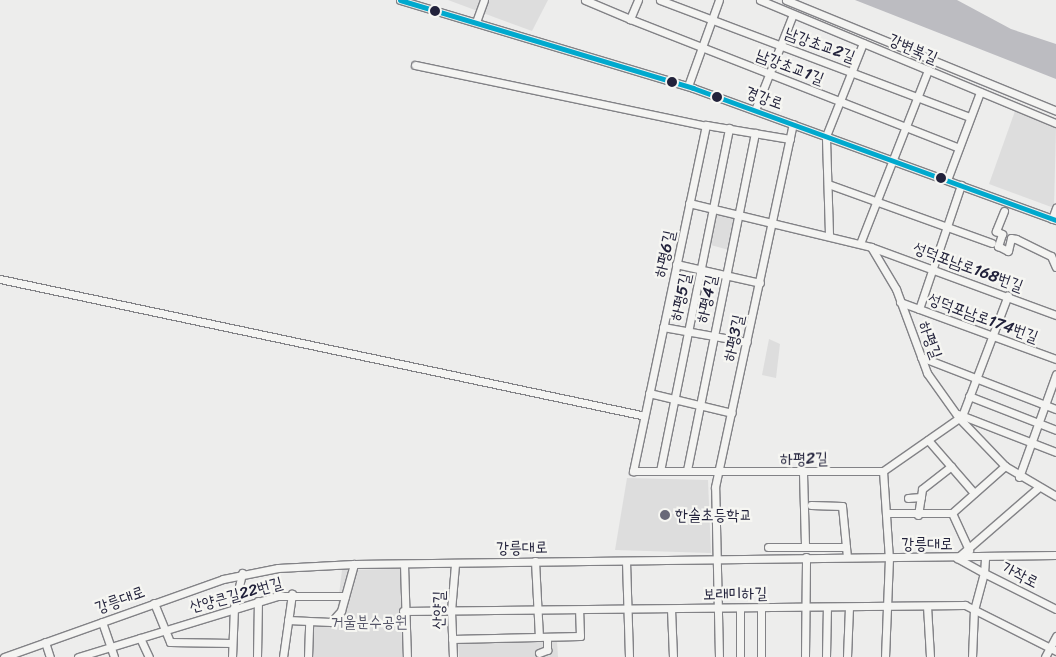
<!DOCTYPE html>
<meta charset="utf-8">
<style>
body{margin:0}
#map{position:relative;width:1056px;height:657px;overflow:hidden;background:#ededec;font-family:Sriracha,"Poor Story",sans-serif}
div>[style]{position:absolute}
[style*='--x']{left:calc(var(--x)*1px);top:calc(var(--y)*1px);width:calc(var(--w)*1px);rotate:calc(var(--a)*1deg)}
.built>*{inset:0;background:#ddd}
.water>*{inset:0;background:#bcbcc1}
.roads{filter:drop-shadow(1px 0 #828286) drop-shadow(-1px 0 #828286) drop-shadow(0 1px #828286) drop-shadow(0 -1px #828286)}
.minor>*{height:7px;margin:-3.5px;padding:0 3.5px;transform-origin:3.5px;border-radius:3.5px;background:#f4f4f2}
.bus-1>*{height:5px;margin:-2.5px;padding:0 2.5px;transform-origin:2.5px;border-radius:2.5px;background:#00a9ce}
.dots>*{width:14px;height:14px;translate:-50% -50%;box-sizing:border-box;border:2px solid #f6f6f2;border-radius:50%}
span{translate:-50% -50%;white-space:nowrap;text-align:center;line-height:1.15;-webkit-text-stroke:4.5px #f6f6f2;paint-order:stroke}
.street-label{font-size:16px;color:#22223b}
.poi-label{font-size:16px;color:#22223b}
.left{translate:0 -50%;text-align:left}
.park-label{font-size:16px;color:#565668}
</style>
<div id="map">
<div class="built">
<div style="clip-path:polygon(448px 0,548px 0,532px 31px)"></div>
<div style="clip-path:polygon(1015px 111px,1056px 127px,1054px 208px,989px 184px)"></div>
<div style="clip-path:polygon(714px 211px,737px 215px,729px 250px,707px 244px)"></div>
<div style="clip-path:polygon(769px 339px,780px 344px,776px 378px,762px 375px)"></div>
<div style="clip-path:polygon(627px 478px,708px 480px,711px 553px,615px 550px)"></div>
<div style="clip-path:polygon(401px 569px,402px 657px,311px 657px,310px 623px,329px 621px,337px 611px,342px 570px)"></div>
<div style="clip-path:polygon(557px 641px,558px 657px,459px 657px,458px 642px)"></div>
</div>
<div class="water">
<div style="clip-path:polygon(855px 0,957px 0,1011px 29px,1056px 44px,1056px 79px)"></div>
</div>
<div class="roads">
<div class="minor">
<div style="--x:400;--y:0;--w:306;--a:16.7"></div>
<div style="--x:693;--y:88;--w:386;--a:20"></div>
<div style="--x:585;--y:0;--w:49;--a:22.9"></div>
<div style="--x:638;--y:0;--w:21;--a:113"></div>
<div style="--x:630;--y:19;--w:353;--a:21.4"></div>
<div style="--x:660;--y:0;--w:331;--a:20.7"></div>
<div style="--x:760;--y:0;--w:321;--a:22.6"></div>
<div style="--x:786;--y:0;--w:292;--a:22.3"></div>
<div style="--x:476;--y:22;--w:23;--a:-70"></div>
<div style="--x:415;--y:65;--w:294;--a:11.8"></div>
<div style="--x:688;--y:86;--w:91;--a:-70.2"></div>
<div style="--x:755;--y:110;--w:103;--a:-68.4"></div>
<div style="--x:790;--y:139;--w:85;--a:-170.5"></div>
<div style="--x:706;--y:125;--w:354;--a:101.9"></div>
<div style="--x:633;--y:471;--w:250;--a:0"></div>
<div style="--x:883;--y:471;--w:93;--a:-34.9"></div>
<div style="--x:947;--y:180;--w:94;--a:-69.4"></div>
<div style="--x:828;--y:184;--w:174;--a:19.8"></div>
<div style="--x:689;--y:203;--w:187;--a:13.6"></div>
<div style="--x:871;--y:247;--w:49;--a:59.2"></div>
<div style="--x:896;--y:289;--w:90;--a:69.7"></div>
<div style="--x:927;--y:373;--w:55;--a:54.6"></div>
<div style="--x:959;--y:418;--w:66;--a:46.2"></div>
<div style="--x:1005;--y:466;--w:59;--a:30.5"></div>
<div style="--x:1004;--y:211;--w:22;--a:112"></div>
<div style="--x:996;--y:231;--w:7;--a:27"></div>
<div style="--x:1002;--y:234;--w:13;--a:108"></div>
<div style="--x:998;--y:246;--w:11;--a:27"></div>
<div style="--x:1008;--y:251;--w:13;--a:-77"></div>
<div style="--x:1011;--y:238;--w:5;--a:11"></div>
<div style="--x:1016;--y:239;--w:39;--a:26"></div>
<div style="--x:1051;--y:256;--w:12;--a:66"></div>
<div style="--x:1052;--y:219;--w:12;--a:-70"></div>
<div style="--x:829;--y:234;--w:98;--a:-91.8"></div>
<div style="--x:826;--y:136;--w:100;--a:-68.3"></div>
<div style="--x:861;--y:241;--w:184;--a:-68.6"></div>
<div style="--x:871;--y:247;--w:197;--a:20.2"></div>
<div style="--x:676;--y:264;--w:86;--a:12.7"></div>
<div style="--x:0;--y:279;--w:655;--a:11.98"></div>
<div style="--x:900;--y:302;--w:166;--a:20.1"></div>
<div style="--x:919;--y:309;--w:131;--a:-71.3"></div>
<div style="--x:663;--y:327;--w:85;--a:10.1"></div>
<div style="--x:921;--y:357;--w:145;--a:21.1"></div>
<div style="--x:649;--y:393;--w:85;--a:13.5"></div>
<div style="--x:969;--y:396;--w:93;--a:21.3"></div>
<div style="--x:958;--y:414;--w:105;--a:21.2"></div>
<div style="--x:962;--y:416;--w:129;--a:-69.2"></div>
<div style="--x:928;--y:440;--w:70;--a:49"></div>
<div style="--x:687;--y:470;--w:344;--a:-78.6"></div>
<div style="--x:660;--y:471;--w:350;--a:-78.6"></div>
<div style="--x:883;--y:471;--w:87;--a:86.1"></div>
<div style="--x:889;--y:558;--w:99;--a:92.3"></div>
<div style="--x:803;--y:473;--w:73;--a:88.4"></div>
<div style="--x:1019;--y:477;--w:109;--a:-70.2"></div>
<div style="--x:908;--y:498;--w:13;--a:-4"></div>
<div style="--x:811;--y:505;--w:31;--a:2"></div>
<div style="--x:842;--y:506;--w:51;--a:84.4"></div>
<div style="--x:886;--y:513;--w:66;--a:0"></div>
<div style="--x:952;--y:513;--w:71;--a:-41.6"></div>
<div style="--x:952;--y:513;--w:41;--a:65.3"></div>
<div style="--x:918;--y:515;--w:26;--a:-81"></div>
<div style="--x:922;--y:489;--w:37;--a:-38"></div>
<div style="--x:768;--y:547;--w:78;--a:0"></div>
<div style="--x:985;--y:559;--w:14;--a:94"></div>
<div style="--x:984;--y:573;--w:80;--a:26.6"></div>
<div style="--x:535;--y:561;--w:76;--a:87"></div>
<div style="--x:626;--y:561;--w:96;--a:88.2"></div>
<div style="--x:404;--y:564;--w:93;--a:88.2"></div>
<div style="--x:154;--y:603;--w:42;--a:67.7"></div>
<div style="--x:170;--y:642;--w:62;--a:0.9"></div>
<div style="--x:927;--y:606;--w:51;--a:86.6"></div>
<div style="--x:761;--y:608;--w:49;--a:90"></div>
<div style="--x:671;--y:609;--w:48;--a:87.6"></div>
<div style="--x:403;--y:611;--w:562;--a:-0.61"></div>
<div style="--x:965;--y:605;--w:102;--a:26.8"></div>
<div style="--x:288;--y:620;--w:43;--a:2.7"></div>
<div style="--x:331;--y:622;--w:15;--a:-48"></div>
<div style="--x:341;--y:611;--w:49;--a:-74.5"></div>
<div style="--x:102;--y:622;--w:37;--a:71"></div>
<div style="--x:140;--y:638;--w:21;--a:65"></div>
<div style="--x:452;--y:639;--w:128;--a:-1.3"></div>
<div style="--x:580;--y:636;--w:26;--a:-92"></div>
<div style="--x:45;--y:642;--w:16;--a:72"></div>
<div style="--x:539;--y:653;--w:9;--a:-21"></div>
<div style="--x:547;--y:650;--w:13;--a:-90"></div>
<div style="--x:4;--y:657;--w:232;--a:-19.6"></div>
<div style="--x:223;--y:579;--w:56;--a:-11.3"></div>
<div style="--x:278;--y:568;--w:76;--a:-3"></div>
<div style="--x:354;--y:564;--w:702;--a:-0.73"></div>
<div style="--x:78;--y:657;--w:209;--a:-17"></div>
<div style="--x:278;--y:596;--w:67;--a:0"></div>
<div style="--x:232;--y:657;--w:49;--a:-87.7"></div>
<div style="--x:234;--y:608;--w:36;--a:-77"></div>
<div style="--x:257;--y:657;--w:56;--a:-89"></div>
<div style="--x:283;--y:657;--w:64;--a:-81.9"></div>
<div style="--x:308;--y:657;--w:34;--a:-88"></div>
<div style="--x:453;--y:657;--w:46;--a:-92.5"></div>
<div style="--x:451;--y:611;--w:47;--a:-85.1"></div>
<div style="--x:719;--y:657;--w:170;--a:-91.3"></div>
<div style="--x:715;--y:487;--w:371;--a:-77.9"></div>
<div style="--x:740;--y:657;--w:49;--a:-90"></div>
<div style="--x:805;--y:657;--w:100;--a:-89.4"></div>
<div style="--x:826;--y:657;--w:50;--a:-88.9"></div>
<div style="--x:847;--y:657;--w:50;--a:-87.7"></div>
<div style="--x:972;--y:657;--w:47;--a:-87.6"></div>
<div style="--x:974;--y:610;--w:38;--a:-75"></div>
<div style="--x:984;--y:573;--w:31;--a:-151"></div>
<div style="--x:957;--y:558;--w:108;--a:-40.9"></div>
<div style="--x:1045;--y:657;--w:24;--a:-62"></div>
</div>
</div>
<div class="bus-1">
<div style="--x:400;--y:0;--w:306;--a:16.7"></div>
<div style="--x:693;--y:88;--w:386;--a:20"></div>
</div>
<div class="dots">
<div style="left:435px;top:11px;background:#22223b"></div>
<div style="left:672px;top:82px;background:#22223b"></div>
<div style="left:717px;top:97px;background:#22223b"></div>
<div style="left:941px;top:178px;background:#22223b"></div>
<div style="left:665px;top:515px;background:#696979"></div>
</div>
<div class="street-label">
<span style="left:820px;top:45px;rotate:20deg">남강초교2길</span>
<span style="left:913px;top:49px;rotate:23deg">강변북길</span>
<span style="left:790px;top:67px;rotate:21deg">남강초교1길</span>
<span style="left:764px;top:98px;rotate:20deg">경강로</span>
<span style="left:665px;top:254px;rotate:-78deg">하평6길</span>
<span style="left:968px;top:267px;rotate:20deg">성덕포남로168번길</span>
<span style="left:681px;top:297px;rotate:-78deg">하평5길</span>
<span style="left:707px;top:299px;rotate:-78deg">하평4길</span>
<span style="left:983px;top:318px;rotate:20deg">성덕포남로174번길</span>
<span style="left:734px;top:338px;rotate:-78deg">하평3길</span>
<span style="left:930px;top:340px;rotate:69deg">하평길</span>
<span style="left:804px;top:459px;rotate:-1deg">하평2길</span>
<span style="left:927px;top:544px">강릉대로</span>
<span style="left:522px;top:548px;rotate:-1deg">강릉대로</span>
<span style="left:1020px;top:575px;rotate:27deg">가작로</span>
<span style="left:735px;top:594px;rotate:-1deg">보래미하길</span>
<span style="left:236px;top:595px;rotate:-15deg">산양큰길22번길</span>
<span style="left:120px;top:600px;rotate:-20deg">강릉대로</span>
<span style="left:439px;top:610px;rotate:-89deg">산양길</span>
</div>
<div class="poi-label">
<span class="left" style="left:675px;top:515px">한솔초등학교</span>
</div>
<div class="park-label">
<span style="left:369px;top:622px">거울분수공원</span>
</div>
</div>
